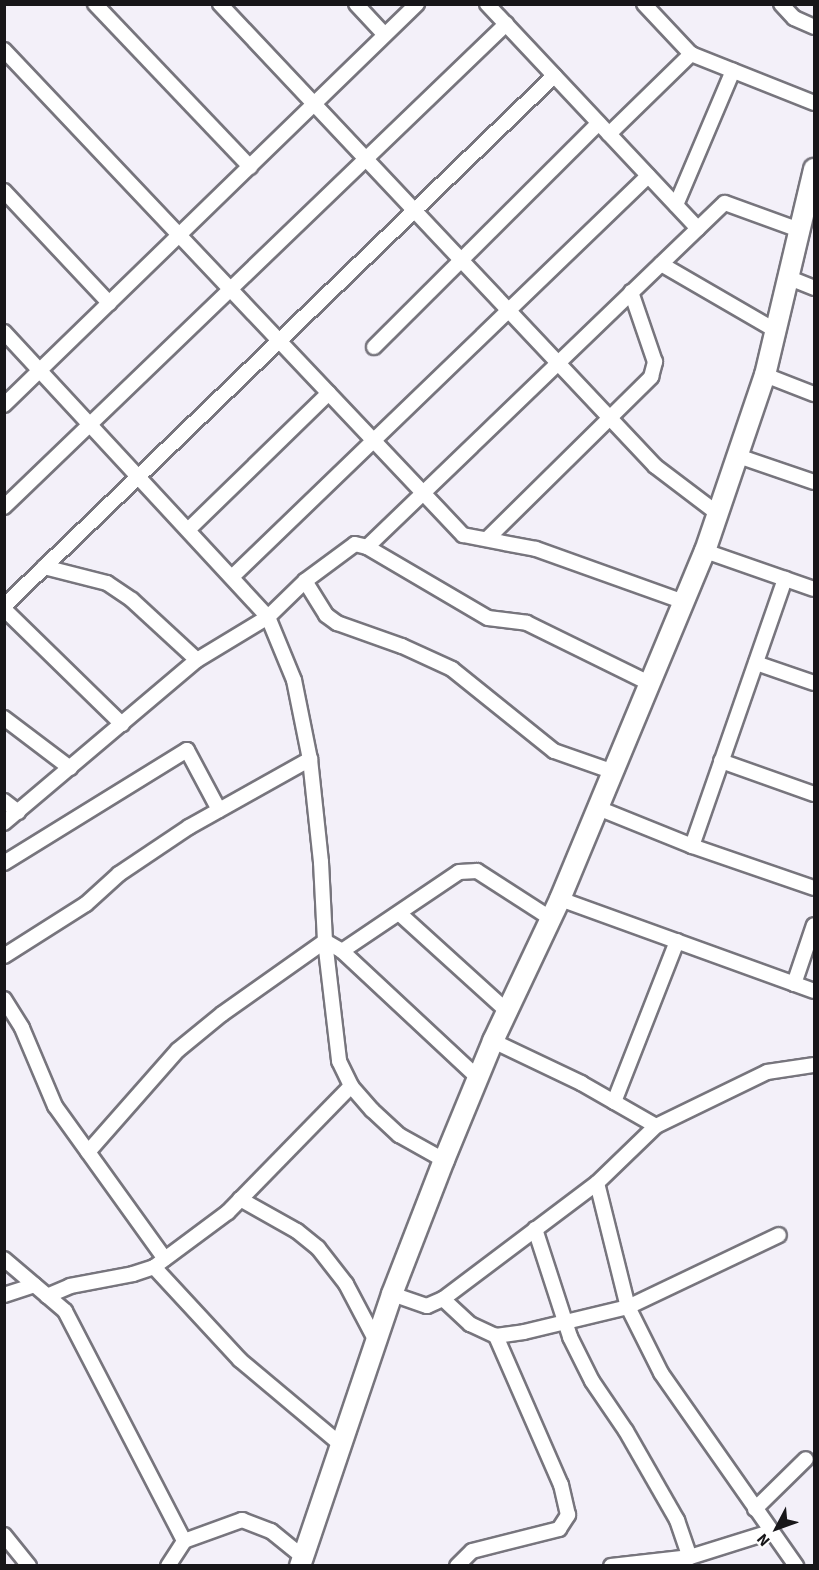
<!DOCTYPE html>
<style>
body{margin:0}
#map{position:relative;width:819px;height:1570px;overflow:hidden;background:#f3f0f9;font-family:"Source Sans 3",sans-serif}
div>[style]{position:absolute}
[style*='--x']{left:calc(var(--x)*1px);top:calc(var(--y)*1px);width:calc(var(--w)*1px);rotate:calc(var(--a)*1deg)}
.roads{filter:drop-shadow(2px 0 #77757d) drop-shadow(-2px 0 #77757d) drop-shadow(0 2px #77757d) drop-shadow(0 -2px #77757d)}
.street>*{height:14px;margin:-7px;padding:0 7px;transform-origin:7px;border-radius:7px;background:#fff}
.secondary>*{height:20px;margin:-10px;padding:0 10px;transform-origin:10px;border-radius:10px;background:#fff}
span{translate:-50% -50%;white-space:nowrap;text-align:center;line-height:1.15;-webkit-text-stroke:4.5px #fff;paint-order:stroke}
.frame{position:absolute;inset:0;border:6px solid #171619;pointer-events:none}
.north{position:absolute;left:747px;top:1498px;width:60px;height:60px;-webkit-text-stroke:4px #fff;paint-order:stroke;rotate:229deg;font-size:16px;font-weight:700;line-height:24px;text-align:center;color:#171619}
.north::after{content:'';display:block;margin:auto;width:21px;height:27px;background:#171619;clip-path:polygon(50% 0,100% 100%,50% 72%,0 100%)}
</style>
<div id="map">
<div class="roads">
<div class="street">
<div style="--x:95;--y:4;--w:225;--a:46.4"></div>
<div style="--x:220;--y:4;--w:635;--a:46.72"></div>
<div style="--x:655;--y:466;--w:78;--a:37.2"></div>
<div style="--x:356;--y:4;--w:42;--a:46.9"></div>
<div style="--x:487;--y:4;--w:308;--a:46.8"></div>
<div style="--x:644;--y:4;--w:69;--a:46.8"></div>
<div style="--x:691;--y:54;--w:132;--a:21.7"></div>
<div style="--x:781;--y:4;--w:19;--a:47"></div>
<div style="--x:794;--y:18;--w:22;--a:24"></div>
<div style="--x:4;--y:50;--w:668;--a:46.58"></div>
<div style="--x:463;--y:535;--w:74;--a:10.9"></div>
<div style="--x:536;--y:549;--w:157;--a:19.7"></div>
<div style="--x:609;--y:134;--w:115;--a:-44.3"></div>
<div style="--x:4;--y:191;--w:154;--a:46.8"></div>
<div style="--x:676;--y:205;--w:146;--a:-67"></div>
<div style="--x:661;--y:264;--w:132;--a:30.1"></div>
<div style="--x:787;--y:277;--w:29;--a:22"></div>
<div style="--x:4;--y:332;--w:388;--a:47.2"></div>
<div style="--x:268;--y:617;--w:68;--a:67.6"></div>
<div style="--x:294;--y:680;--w:81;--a:78.6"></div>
<div style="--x:310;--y:759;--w:104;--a:83.9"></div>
<div style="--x:321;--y:862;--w:79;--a:87.1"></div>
<div style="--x:325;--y:941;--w:121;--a:83.3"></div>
<div style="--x:339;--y:1061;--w:28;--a:64"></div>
<div style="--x:351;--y:1086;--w:32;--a:49"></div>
<div style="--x:372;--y:1110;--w:37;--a:43"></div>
<div style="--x:399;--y:1135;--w:51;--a:29.1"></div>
<div style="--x:374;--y:347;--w:317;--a:-44.9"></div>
<div style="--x:765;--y:375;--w:53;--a:21.2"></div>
<div style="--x:4;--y:405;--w:576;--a:-44.16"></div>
<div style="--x:738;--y:456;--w:80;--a:18.9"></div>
<div style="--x:4;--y:507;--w:697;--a:-43.89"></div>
<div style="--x:189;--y:529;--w:195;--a:-44.2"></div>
<div style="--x:487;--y:539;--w:231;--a:-44.6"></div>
<div style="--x:651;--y:377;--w:16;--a:-75"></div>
<div style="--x:655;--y:362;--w:74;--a:-108.9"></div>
<div style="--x:367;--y:547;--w:496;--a:-43.9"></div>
<div style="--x:725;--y:203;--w:79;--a:20"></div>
<div style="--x:705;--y:551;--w:115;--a:19.2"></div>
<div style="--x:44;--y:567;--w:65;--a:14.3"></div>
<div style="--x:107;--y:583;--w:30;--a:34"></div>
<div style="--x:132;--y:600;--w:88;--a:42.7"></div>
<div style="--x:232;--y:577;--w:578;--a:-43.95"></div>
<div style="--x:305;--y:581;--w:40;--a:58"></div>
<div style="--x:326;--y:615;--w:14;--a:36"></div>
<div style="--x:337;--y:623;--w:69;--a:19.5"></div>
<div style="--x:402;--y:646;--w:55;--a:24.7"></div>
<div style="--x:452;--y:669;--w:131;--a:38.8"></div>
<div style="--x:554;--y:751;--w:60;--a:19.3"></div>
<div style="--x:4;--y:606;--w:764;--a:-43.94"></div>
<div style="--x:4;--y:609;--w:165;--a:44.3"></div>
<div style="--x:756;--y:663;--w:61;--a:19"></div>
<div style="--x:4;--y:718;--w:83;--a:37.1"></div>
<div style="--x:721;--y:761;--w:99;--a:19.5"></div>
<div style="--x:4;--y:801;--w:18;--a:38"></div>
<div style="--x:598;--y:808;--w:101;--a:22"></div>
<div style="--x:692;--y:846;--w:129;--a:19"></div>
<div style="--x:4;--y:823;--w:253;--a:-40.2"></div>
<div style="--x:197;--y:660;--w:83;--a:-31.2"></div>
<div style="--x:268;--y:617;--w:52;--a:-44.2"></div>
<div style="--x:305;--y:581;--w:62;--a:-36.5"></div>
<div style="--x:355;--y:544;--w:12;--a:14"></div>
<div style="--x:367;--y:547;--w:140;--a:30.4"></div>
<div style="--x:488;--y:618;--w:39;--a:7"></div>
<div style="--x:527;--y:623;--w:136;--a:26.2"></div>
<div style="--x:692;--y:846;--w:283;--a:-70.8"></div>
<div style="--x:4;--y:863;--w:215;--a:-31.7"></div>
<div style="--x:187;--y:750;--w:68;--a:61.9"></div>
<div style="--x:560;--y:899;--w:270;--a:19.9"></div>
<div style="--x:400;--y:914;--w:144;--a:42.2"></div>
<div style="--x:342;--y:951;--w:141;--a:-34"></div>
<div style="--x:459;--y:872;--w:18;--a:-3"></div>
<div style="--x:477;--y:871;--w:87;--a:32.8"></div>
<div style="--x:4;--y:956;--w:97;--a:-32.4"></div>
<div style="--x:86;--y:904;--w:45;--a:-42.3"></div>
<div style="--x:119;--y:874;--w:84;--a:-33.9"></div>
<div style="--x:189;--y:827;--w:139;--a:-29.3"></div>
<div style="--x:794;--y:984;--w:62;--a:-71.3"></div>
<div style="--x:4;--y:999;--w:34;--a:58"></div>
<div style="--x:22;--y:1028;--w:85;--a:67.1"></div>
<div style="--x:55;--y:1106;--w:188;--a:54.3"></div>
<div style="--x:493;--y:1041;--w:98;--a:25.5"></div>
<div style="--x:581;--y:1083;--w:86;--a:29.8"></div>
<div style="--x:614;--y:1102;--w:173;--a:-68.6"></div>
<div style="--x:88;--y:1152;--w:136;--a:-48.6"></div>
<div style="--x:178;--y:1050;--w:57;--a:-39.3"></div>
<div style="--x:222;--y:1014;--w:126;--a:-35.3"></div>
<div style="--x:325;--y:941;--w:20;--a:30"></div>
<div style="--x:342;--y:951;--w:186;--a:43"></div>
<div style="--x:597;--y:1183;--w:128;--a:76"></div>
<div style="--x:628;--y:1307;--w:74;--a:63.4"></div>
<div style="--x:661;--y:1373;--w:236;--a:55"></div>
<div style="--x:240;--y:1199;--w:65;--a:29.3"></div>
<div style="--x:297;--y:1231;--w:27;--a:39"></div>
<div style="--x:318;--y:1248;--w:46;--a:52.1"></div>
<div style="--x:346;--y:1284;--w:64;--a:62.2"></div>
<div style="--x:535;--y:1229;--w:114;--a:72"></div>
<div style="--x:570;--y:1337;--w:49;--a:63.4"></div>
<div style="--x:592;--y:1381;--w:60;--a:55.8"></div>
<div style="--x:626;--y:1431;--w:103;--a:60.2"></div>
<div style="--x:677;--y:1520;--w:39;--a:71"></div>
<div style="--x:4;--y:1259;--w:80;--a:40.4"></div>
<div style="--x:65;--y:1311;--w:259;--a:62.6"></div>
<div style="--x:154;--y:1267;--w:127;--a:47.2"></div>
<div style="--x:240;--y:1360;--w:129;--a:40"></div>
<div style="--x:392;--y:1294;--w:37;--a:19"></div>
<div style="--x:427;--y:1306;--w:17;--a:-24"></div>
<div style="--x:443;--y:1299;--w:193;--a:-37"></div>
<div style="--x:597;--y:1183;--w:82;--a:-44"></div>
<div style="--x:656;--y:1126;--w:123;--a:-25.9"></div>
<div style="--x:767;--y:1072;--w:48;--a:-8.5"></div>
<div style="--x:4;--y:1295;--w:32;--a:-18"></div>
<div style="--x:47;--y:1296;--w:25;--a:-23"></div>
<div style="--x:70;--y:1286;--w:64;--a:-10.8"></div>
<div style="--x:133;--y:1274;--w:22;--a:-18"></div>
<div style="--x:154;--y:1267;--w:92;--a:-36.6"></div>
<div style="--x:228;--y:1212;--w:176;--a:-45.7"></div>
<div style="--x:443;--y:1299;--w:37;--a:43"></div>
<div style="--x:470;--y:1324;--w:29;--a:25"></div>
<div style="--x:496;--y:1336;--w:28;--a:-8"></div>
<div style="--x:524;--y:1332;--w:107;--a:-13.5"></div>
<div style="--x:628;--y:1307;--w:167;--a:-25.5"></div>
<div style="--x:755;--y:1509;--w:71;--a:-44.4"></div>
<div style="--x:4;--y:1535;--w:40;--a:51"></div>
<div style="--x:168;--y:1566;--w:30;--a:-57"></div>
<div style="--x:184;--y:1541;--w:62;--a:-19.9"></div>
<div style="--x:242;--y:1520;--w:31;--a:21"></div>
<div style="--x:271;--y:1531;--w:41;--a:39.1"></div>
<div style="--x:457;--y:1566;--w:21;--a:-45"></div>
<div style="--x:472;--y:1551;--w:90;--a:-14.2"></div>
<div style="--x:559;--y:1529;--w:17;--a:-57"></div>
<div style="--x:568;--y:1515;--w:31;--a:-103"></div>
<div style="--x:561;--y:1485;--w:163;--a:-113.6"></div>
<div style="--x:611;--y:1566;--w:80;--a:-6.5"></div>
<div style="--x:690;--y:1557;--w:84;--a:-17.4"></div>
</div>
<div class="secondary">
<div style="--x:300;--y:1566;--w:287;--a:-71.3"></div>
<div style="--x:392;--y:1294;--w:144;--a:-68.8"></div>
<div style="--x:444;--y:1160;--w:129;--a:-67.6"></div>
<div style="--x:493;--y:1041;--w:157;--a:-64.7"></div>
<div style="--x:560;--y:899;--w:377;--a:-67.4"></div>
<div style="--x:705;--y:551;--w:186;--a:-71.2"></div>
<div style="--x:765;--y:375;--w:212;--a:-76.6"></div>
</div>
</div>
<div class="frame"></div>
<div class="north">N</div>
</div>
